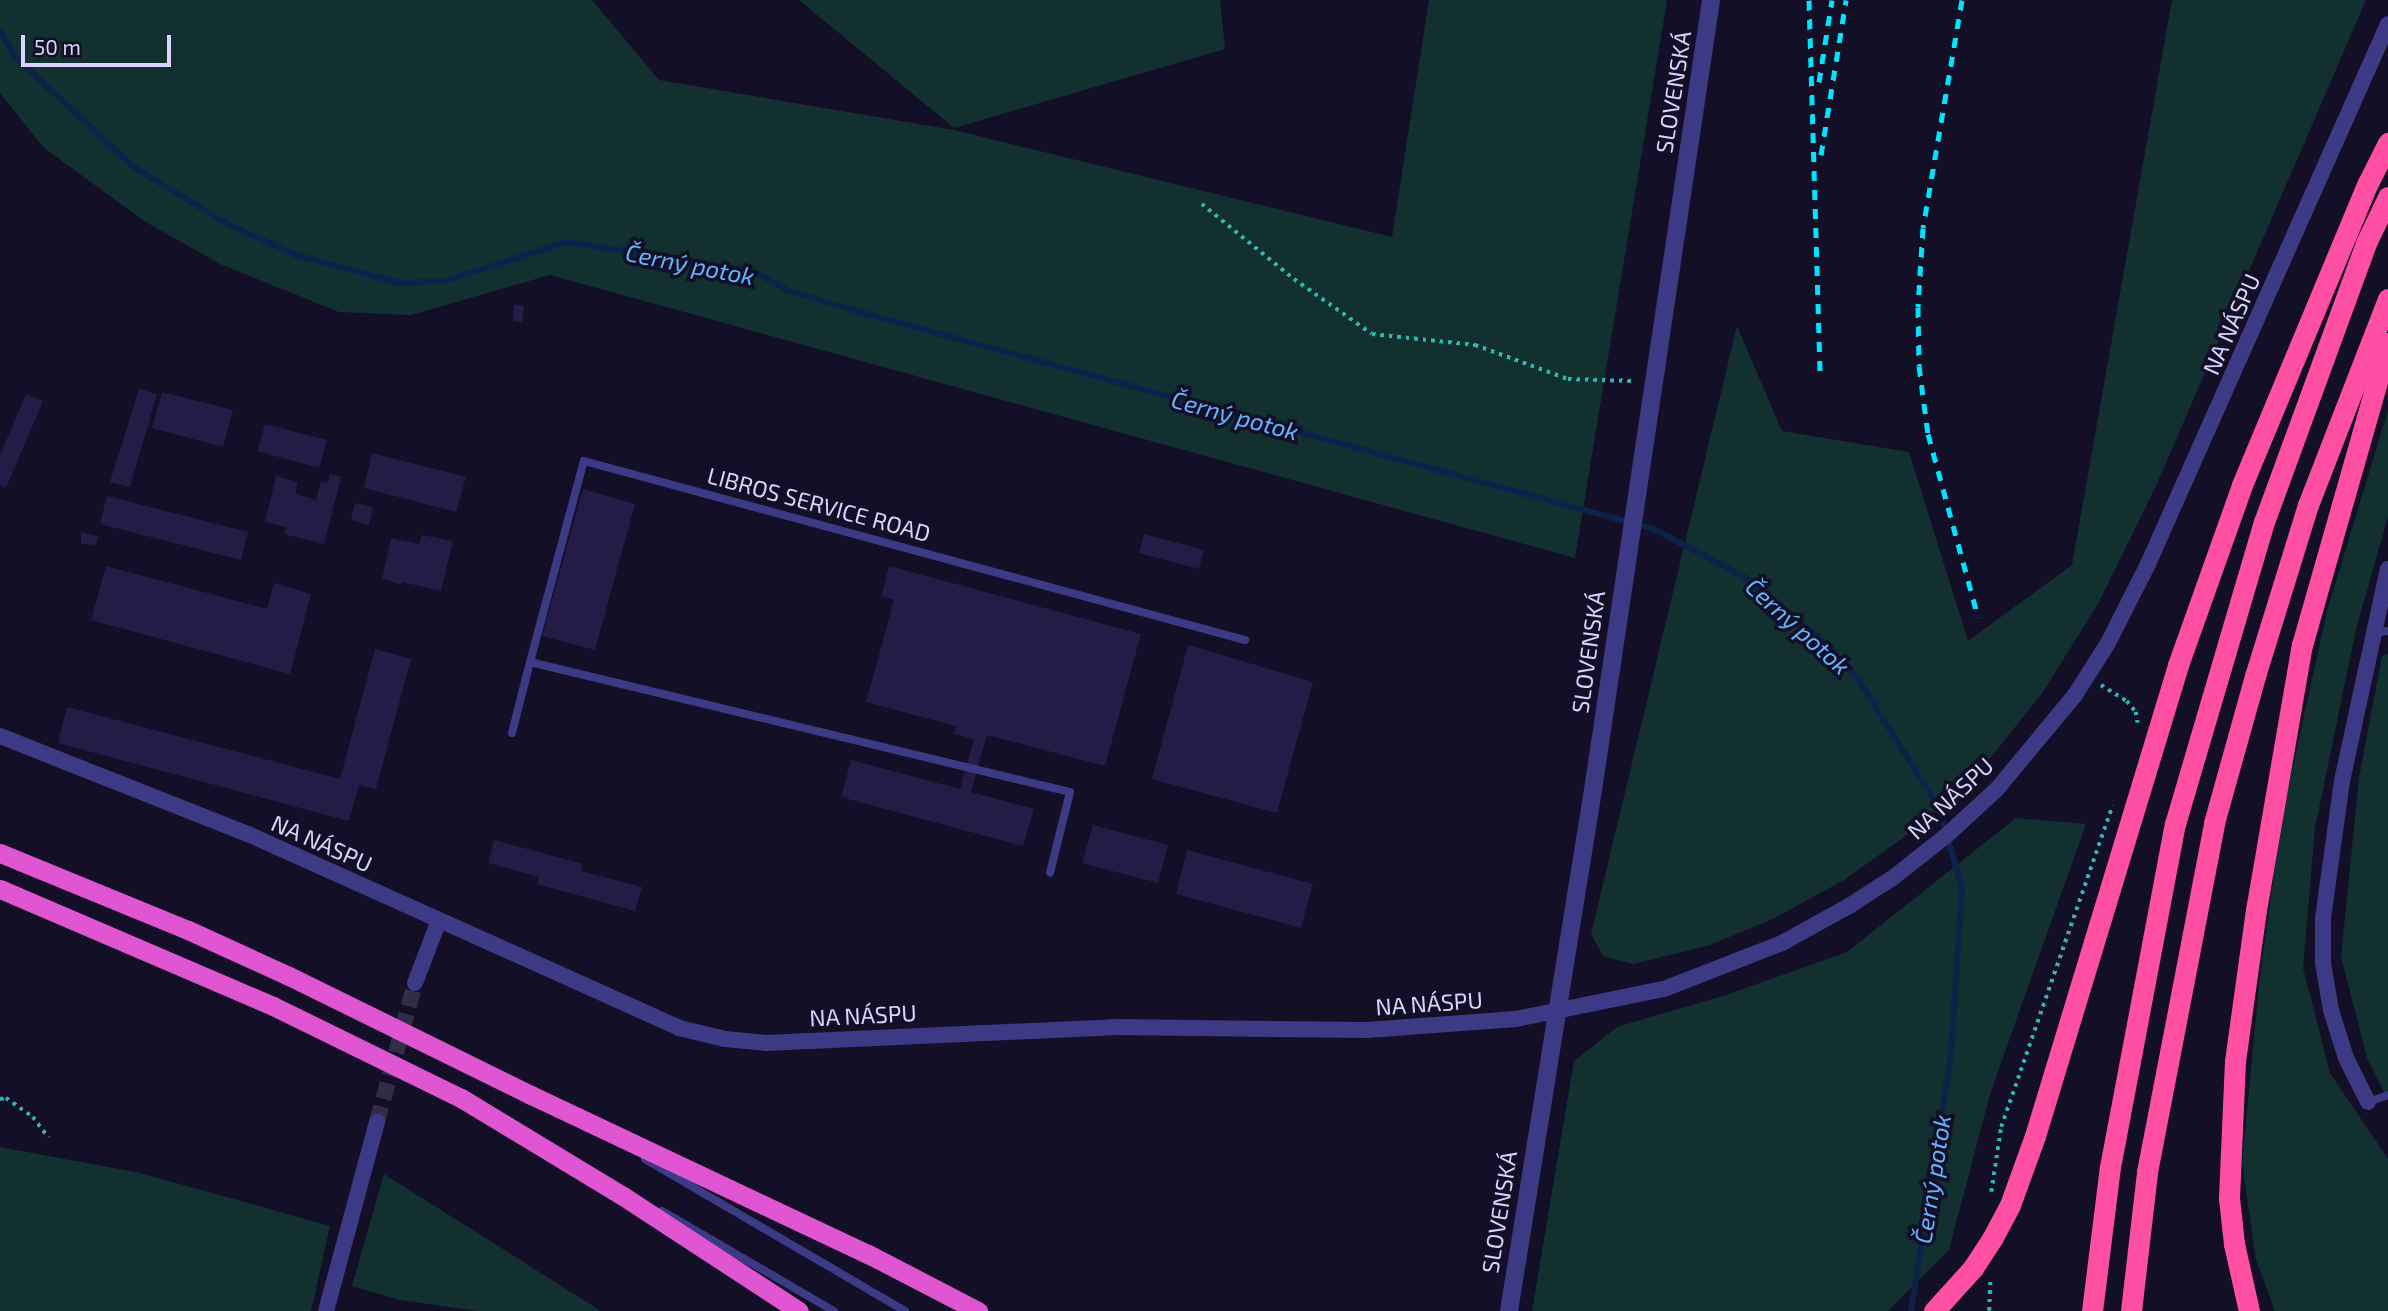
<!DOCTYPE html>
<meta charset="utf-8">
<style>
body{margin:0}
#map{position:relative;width:2388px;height:1311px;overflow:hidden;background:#130f26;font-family:"Exo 2",sans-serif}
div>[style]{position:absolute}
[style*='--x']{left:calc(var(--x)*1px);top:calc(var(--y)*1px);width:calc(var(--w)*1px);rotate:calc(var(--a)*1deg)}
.green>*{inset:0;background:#12302f}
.stream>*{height:6px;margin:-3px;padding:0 3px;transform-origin:3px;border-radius:3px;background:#0c2248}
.building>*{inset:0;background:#241b47}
.minor-tunnel>*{height:16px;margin-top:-8px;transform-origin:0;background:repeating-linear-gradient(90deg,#312d47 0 16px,transparent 0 24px)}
.path>*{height:3.5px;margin-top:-1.75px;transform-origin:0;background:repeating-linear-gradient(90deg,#2fb8b0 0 3.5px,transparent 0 8.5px)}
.service>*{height:8px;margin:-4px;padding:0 4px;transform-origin:4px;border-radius:4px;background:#3d3a85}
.minor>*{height:16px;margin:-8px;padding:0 8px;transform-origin:8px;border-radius:8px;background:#3d3a85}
.tertiary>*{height:18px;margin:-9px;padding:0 9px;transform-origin:9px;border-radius:9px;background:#3d3a85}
.trunk>*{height:19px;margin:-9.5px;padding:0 9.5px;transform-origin:9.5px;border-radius:9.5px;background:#e055d1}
.motorway>*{height:21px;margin:-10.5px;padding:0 10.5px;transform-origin:10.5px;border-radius:10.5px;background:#ff4fa3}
.rail>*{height:5px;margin-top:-2.5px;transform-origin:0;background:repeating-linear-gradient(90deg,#00e5ff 0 10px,transparent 0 19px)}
.motorway-bridge>*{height:21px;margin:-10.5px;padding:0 10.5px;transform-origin:10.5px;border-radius:10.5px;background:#ff4fa3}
span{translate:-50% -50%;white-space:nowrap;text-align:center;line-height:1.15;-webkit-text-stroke:7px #130f26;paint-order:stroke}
.street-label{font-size:23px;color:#d9d4ff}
.water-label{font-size:24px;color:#62b6ff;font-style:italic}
.scale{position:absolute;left:21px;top:35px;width:150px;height:32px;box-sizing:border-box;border:4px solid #d9d4ff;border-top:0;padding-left:9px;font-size:21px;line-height:24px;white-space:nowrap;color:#d9d4ff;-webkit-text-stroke:5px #130f26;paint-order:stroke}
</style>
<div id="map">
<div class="green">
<div style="clip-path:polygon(0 0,592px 0,659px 80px,954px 130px,1392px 237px,1429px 0,1667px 0,1575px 558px,550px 275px,411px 315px,339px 312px,220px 264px,144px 221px,43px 147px,0 93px)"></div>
<div style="clip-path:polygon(799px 0,1220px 0,1225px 49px,954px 128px)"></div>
<div style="clip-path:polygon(2172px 0,2366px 0,2156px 486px,2099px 602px,2043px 692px,1977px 775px,1914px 830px,1844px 880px,1775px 918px,1710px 945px,1633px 964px,1603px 956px,1591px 934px,1737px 326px,1782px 431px,1909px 452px,1968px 641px,2072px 565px)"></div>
<div style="clip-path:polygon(2388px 410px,2388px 517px,2356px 629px,2315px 828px,2303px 968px,2330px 1073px,2388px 1159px,2388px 1311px,2275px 1311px,2256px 1260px,2242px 1163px,2260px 975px,2282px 816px,2327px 611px)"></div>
<div style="clip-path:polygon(2388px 654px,2388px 1100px,2367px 1058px,2341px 957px,2359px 778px,2382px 656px)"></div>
<div style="clip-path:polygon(2016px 818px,2086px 824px,1990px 1094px,1949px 1250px,1888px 1311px,1532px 1311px,1574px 1061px,1617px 1027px,1726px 995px,1847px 952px)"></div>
<div style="clip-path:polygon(0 1147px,140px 1173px,330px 1226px,311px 1311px,0 1311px)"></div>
<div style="clip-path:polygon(384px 1174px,601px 1311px,477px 1311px,400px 1300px,352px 1286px)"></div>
</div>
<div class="stream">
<div style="--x:0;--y:30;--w:30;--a:62"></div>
<div style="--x:14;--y:56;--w:165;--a:42.8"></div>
<div style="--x:135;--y:168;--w:106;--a:31.1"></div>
<div style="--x:226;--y:223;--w:77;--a:24.6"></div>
<div style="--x:296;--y:255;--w:108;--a:15.1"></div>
<div style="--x:400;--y:283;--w:46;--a:-2.5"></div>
<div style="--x:446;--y:281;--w:126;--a:-18"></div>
<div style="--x:566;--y:242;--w:189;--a:8.8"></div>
<div style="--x:753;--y:271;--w:41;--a:29.1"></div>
<div style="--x:789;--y:291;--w:70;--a:16.6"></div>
<div style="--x:856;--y:311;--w:827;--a:15.28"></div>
<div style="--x:1654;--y:529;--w:104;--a:28"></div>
<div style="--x:1746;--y:578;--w:102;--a:39.4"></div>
<div style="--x:1825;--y:643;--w:49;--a:47.5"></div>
<div style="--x:1858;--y:679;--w:152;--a:57.9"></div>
<div style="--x:1939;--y:808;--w:84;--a:74.1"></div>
<div style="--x:1962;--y:889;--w:166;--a:93.8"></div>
<div style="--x:1951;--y:1055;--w:259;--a:98.9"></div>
</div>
<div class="building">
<div style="clip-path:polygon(514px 304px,524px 306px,522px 322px,513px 321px)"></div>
<div style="clip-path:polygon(139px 389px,157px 394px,130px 487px,110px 482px)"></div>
<div style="clip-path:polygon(162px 392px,233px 410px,223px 447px,152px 428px)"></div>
<div style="clip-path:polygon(26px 394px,43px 401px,6px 488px,0 485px,0 455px)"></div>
<div style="clip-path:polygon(265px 424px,327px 440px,319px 468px,257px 451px)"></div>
<div style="clip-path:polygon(372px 453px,466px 477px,456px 512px,364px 488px)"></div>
<div style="clip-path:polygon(330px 474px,341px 477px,324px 544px,284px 534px,286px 527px,265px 522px,276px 476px,298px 482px,295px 494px,316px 500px,321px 481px,328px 483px)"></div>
<div style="clip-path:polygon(583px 489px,635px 504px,595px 650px,542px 636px)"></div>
<div style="clip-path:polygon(107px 496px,248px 532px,241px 560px,100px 524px)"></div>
<div style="clip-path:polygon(355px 503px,373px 507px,369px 525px,351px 520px)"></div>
<div style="clip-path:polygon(81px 532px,98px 536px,96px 545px,81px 544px)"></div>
<div style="clip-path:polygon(1144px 534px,1204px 550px,1199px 569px,1139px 553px)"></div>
<div style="clip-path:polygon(422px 535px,453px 541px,441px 591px,402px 582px,401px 585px,382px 578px,391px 538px,419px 544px)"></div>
<div style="clip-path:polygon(106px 566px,267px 609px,274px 583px,311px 594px,290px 674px,91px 620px)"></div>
<div style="clip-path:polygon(889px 566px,1141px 634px,1105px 766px,987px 735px,971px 792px,1034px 809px,1023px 846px,841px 797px,851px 760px,960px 789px,974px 739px,954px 734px,956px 726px,866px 702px,894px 600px,881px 597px)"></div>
<div style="clip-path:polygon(1188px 645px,1313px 682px,1277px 813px,1152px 779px)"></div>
<div style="clip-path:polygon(375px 649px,411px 659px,376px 789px,359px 785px,349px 821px,58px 743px,67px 707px,340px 779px)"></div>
<div style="clip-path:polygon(1093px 825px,1168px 845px,1158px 883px,1082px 863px)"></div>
<div style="clip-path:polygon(494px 840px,583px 864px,581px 871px,642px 887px,635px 911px,537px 884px,539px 877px,488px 863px)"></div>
<div style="clip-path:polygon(1187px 850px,1313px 884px,1301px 928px,1176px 894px)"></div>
</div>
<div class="minor-tunnel">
<div style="--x:377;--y:1122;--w:144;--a:-74.7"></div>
</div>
<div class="path">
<div style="--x:1202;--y:204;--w:119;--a:39.2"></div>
<div style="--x:1294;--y:279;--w:95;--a:35.2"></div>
<div style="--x:1372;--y:334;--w:104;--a:6.1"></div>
<div style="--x:1475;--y:345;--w:99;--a:20.1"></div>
<div style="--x:1568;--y:379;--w:67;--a:1.7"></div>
<div style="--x:2101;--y:685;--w:31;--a:32"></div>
<div style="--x:2127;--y:701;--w:14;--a:51"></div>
<div style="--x:2136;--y:712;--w:11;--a:80"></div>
<div style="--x:0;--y:1099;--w:6;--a:-9"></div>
<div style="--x:6;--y:1098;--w:33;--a:35"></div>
<div style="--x:33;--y:1117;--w:26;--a:53"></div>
<div style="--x:1991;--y:1192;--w:66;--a:-81.3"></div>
<div style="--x:2001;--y:1127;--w:340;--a:-70.9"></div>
<div style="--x:1989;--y:1311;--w:31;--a:-88"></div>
</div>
<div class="service">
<div style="--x:2372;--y:633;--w:16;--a:-7"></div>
<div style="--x:530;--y:662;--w:208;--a:-75"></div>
<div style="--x:584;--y:461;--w:685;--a:15.15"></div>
<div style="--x:512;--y:733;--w:73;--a:-75.8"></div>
<div style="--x:530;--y:662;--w:555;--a:13.54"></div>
<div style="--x:1070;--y:792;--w:83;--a:103.9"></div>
<div style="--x:2368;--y:1102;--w:21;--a:-19"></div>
<div style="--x:645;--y:1159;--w:301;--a:30.3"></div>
<div style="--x:662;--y:1211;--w:199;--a:30.2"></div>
</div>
<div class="minor">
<div style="--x:0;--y:736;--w:267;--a:21.6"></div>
<div style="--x:248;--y:834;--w:473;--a:24.2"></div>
<div style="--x:679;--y:1028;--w:47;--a:13.4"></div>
<div style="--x:725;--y:1039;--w:41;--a:5.6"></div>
<div style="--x:766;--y:1043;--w:348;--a:-2.6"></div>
<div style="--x:1114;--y:1027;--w:253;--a:0.7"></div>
<div style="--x:1367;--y:1030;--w:149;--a:-4.2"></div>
<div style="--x:1516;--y:1019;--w:151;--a:-11.5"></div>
<div style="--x:1664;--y:989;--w:127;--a:-21.3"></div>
<div style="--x:1782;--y:943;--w:77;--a:-28.9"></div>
<div style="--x:1849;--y:906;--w:54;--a:-32.8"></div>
<div style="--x:1894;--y:877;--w:68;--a:-38.4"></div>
<div style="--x:1947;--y:835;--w:68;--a:-42.6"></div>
<div style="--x:1997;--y:789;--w:122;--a:-50.3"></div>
<div style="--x:2075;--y:695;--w:62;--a:-57.6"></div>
<div style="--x:2108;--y:643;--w:89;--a:-63.1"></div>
<div style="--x:2148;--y:564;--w:591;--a:-66.04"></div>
<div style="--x:415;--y:983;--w:67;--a:-69.1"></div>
<div style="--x:2368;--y:1102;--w:49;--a:-116.6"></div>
<div style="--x:2346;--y:1058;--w:50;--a:-107.4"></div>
<div style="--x:2331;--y:1010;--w:48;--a:-99.7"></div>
<div style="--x:2323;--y:963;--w:45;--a:-90"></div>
<div style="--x:2323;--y:918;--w:138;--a:-82.1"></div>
<div style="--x:2342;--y:781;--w:217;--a:-77.8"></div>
<div style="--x:326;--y:1311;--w:196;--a:-74.9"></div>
</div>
<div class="tertiary">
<div style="--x:1509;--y:1311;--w:528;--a:-80.84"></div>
<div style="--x:1593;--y:790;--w:799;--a:-81.5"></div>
</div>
<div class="trunk">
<div style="--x:0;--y:853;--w:203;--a:22.3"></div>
<div style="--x:188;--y:930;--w:111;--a:24.5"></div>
<div style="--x:289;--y:976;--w:270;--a:26.2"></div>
<div style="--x:531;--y:1095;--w:373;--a:25.3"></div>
<div style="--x:868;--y:1254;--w:124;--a:27.4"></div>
<div style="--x:0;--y:889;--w:297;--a:23.2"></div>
<div style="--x:273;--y:1006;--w:209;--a:26.1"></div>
<div style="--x:461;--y:1098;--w:189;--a:31.2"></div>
<div style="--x:623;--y:1196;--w:210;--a:33.2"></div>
</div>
<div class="motorway">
<div style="--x:2035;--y:1136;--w:492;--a:-73.1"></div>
<div style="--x:2178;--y:665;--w:191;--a:-70.4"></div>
<div style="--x:2242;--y:485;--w:327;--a:-67.4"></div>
<div style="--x:2368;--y:183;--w:45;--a:-63.4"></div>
<div style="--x:2092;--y:1311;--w:145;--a:-82.9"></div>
<div style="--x:2110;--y:1167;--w:349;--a:-79.3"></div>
<div style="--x:2175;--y:824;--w:315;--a:-73.6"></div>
<div style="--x:2264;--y:522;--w:297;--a:-69.9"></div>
<div style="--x:2366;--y:243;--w:51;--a:-64.4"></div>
<div style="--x:2131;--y:1311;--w:140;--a:-83.4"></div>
<div style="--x:2147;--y:1172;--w:355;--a:-79.1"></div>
<div style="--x:2214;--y:823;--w:153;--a:-74.4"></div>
<div style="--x:2255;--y:676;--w:179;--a:-72.8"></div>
<div style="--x:2308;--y:505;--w:221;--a:-68.8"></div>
<div style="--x:2249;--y:1311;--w:69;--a:-102.6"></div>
<div style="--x:2234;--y:1244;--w:46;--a:-96.2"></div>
<div style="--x:2229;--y:1198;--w:137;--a:-87.5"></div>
<div style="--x:2235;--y:1061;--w:152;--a:-82.1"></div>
<div style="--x:2256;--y:910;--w:269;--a:-80.2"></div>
<div style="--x:2302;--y:645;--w:314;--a:-74.1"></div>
</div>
<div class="rail">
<div style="--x:1809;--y:0;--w:377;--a:88.3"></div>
<div style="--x:1962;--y:0;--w:231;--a:99.7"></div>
<div style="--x:1923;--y:228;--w:79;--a:93.6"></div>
<div style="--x:1918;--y:307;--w:59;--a:89"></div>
<div style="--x:1919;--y:366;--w:69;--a:82.5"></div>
<div style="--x:1928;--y:434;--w:190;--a:74.7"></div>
<div style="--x:1819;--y:82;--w:83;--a:-81"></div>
<div style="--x:1821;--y:155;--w:157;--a:-80.8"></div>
</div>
<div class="motorway-bridge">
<div style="--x:1934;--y:1311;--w:58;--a:-47.8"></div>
<div style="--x:1973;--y:1268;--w:37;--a:-57"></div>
<div style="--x:1993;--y:1237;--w:36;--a:-62"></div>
<div style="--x:2010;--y:1205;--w:73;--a:-70.1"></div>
</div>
<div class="street-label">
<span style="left:1673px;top:92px;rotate:-81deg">SLOVENSKÁ</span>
<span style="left:2231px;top:324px;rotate:-66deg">NA NÁSPU</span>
<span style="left:819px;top:504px;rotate:15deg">LIBROS SERVICE ROAD</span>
<span style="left:1588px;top:652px;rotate:-82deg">SLOVENSKÁ</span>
<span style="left:1950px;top:798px;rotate:-43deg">NA NÁSPU</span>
<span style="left:322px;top:843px;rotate:24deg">NA NÁSPU</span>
<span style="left:1429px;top:1003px;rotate:-4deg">NA NÁSPU</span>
<span style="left:863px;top:1015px;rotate:-3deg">NA NÁSPU</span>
<span style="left:1499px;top:1212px;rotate:-81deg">SLOVENSKÁ</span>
</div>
<div class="water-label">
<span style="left:690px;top:264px;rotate:11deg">Černý potok</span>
<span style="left:1235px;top:415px;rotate:15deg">Černý potok</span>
<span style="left:1798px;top:626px;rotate:42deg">Černý potok</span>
<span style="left:1932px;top:1179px;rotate:-81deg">Černý potok</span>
</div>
<div class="scale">50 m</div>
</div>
